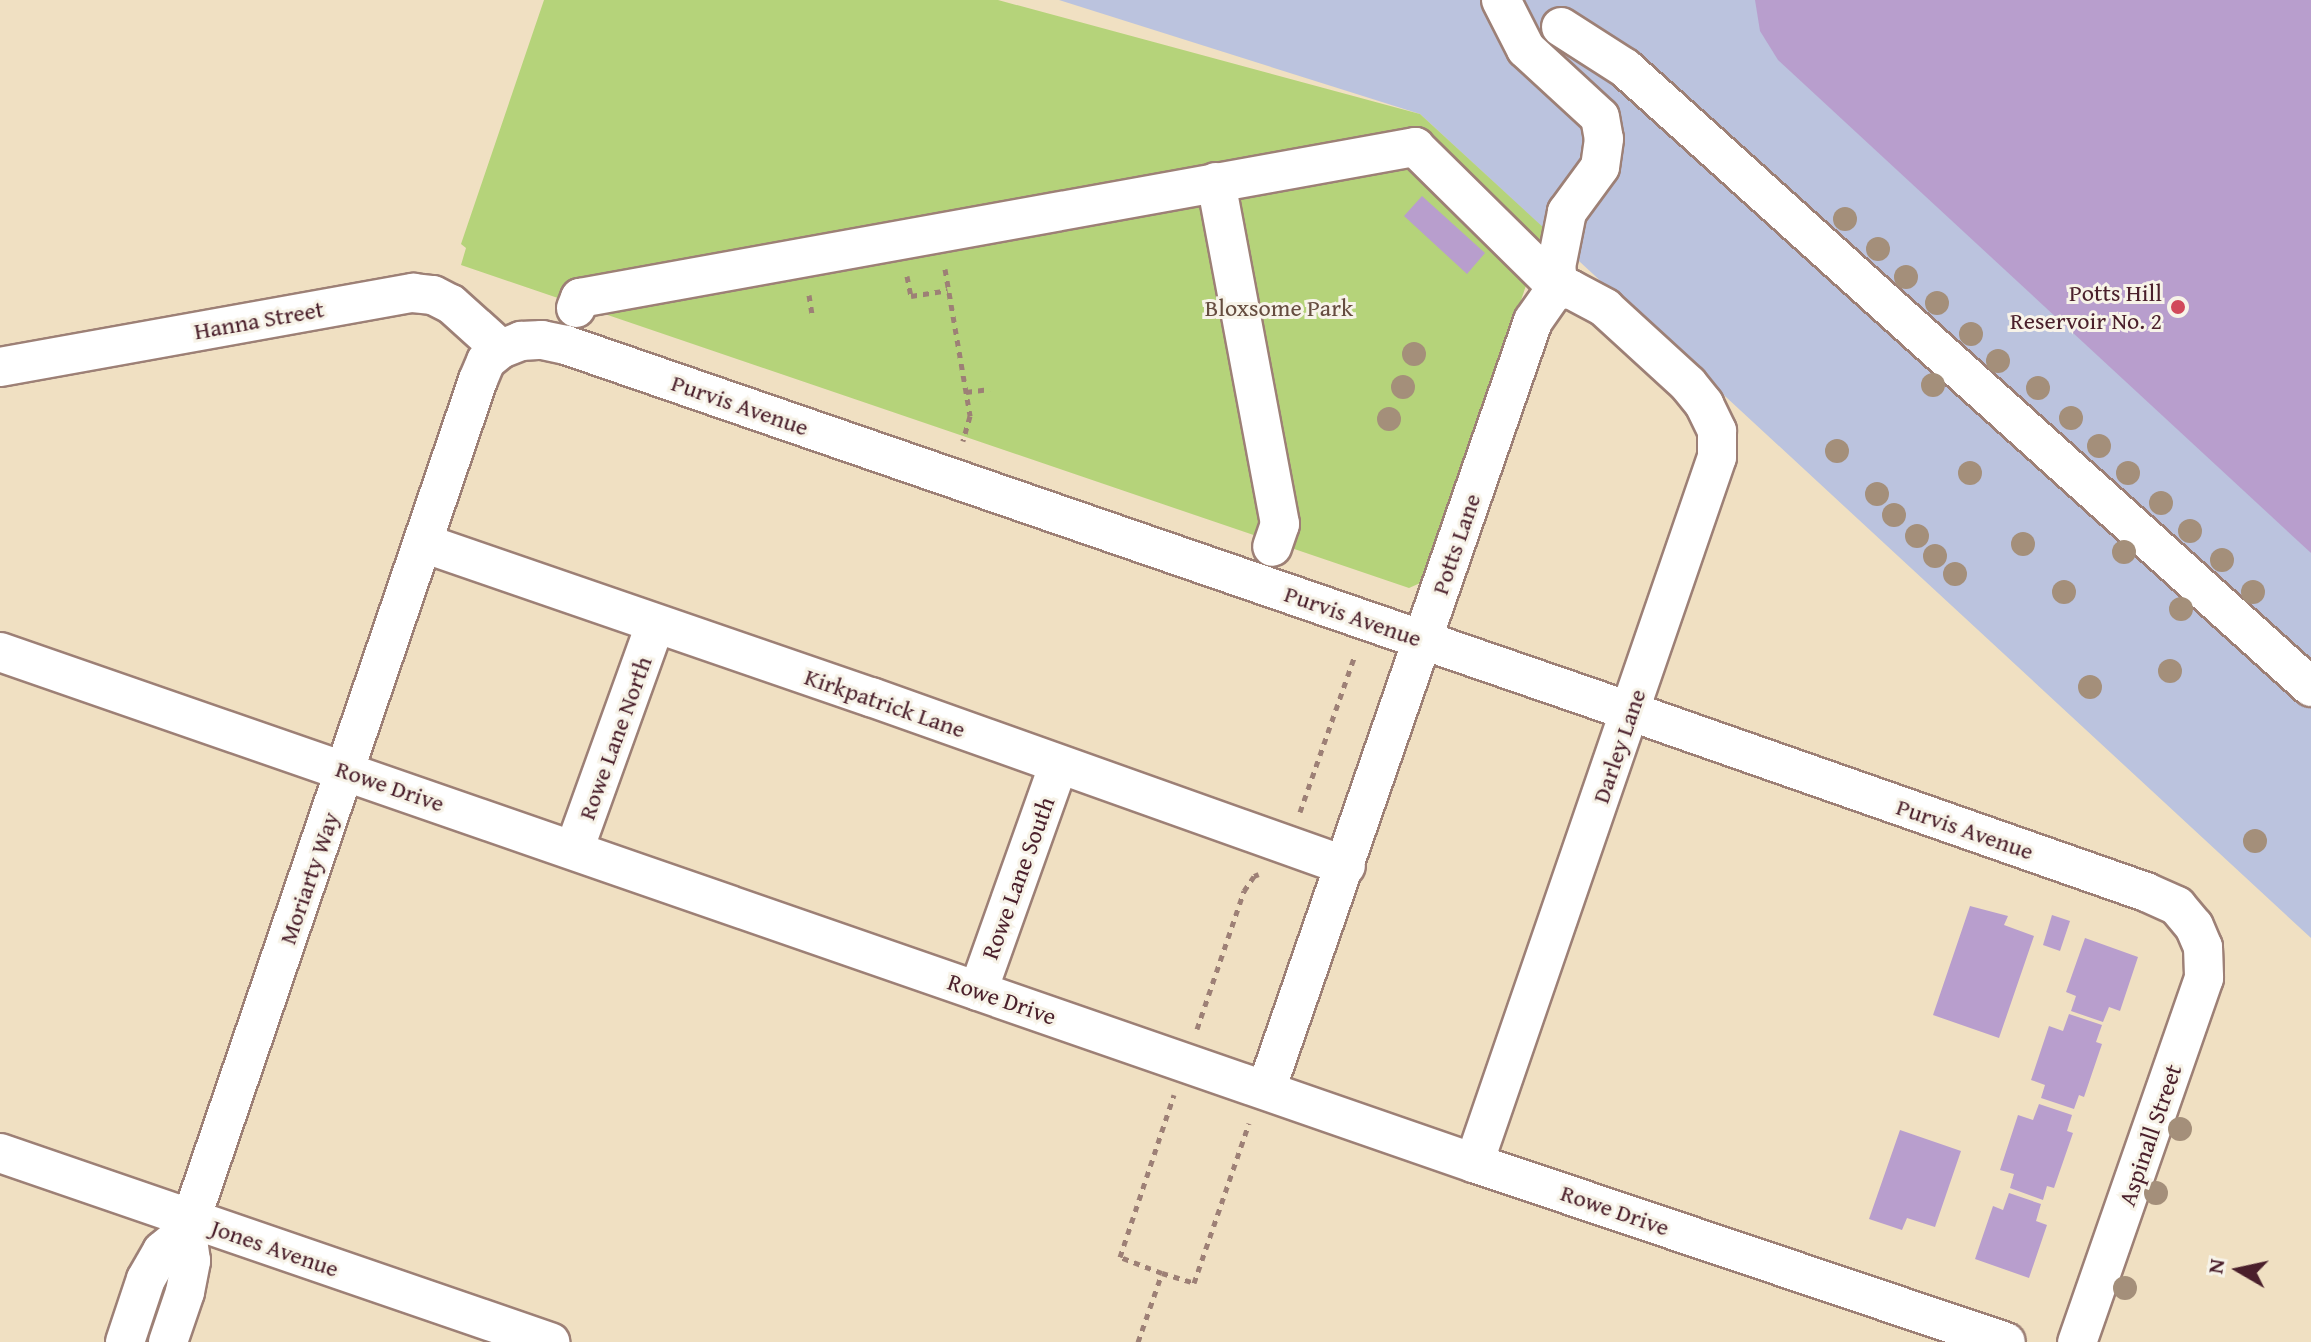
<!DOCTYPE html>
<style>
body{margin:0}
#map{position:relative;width:2311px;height:1342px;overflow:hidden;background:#f0e0c2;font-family:"Gentium Book Plus",serif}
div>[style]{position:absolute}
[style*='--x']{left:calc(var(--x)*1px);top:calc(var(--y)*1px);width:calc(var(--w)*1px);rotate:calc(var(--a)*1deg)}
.industrial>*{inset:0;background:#bbc3de}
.green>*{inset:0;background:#b5d37a}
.building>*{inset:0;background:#b89ecd}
.path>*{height:5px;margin-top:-2.5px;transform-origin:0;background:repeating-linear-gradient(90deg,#9d8076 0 6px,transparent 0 12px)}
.roads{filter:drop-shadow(2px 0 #9d8076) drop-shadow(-2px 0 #9d8076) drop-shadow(0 2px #9d8076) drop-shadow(0 -2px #9d8076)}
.minor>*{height:38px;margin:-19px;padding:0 19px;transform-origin:19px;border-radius:19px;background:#fff}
.trees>*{width:24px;height:24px;margin:-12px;border-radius:50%;background:#a48f7a}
.dots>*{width:22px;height:22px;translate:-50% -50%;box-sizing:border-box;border:4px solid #f7f3e8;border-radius:50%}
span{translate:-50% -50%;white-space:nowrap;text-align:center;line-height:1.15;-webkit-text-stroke:6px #f7f3e8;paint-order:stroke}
.poi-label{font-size:24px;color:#4a1f2b}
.right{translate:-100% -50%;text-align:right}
.park-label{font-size:24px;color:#654c3f}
.street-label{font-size:24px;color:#4a1f2b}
.north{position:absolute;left:2199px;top:1230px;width:80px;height:80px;-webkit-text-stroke:6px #f7f3e8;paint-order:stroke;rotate:279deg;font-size:22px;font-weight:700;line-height:32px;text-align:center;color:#4a1f2b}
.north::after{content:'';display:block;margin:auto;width:28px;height:36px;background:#4a1f2b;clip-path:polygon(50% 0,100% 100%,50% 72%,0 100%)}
</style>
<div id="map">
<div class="industrial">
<div style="clip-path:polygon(1059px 0,2311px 0,2311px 938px,1420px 114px)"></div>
</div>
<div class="green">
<div style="clip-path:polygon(544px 0,998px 0,1420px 114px,1545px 229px,1427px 580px,1409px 588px,461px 265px,466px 248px,461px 244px)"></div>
</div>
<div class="building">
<div style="clip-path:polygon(1755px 0,2311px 0,2311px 553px,1778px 60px,1760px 31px)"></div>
<div style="clip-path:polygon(1422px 196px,1485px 253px,1467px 274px,1404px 216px)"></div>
<div style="clip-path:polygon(1970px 906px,2008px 916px,2004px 925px,2034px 936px,1999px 1038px,1933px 1015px)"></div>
<div style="clip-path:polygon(2052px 915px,2070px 921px,2060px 951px,2043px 945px)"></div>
<div style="clip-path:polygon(2085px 938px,2138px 957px,2120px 1011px,2109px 1007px,2103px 1022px,2071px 1011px,2076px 996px,2066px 992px)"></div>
<div style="clip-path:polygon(2069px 1014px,2102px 1025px,2096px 1042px,2102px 1044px,2084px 1097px,2079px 1095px,2074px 1109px,2041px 1098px,2045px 1085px,2031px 1080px,2049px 1026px,2063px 1031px)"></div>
<div style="clip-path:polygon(2039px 1104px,2072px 1115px,2067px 1131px,2073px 1133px,2054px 1188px,2047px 1186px,2043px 1200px,2010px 1188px,2014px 1174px,2000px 1170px,2018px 1115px,2033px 1120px)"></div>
<div style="clip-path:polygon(1900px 1130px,1961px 1151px,1935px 1227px,1907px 1218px,1902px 1230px,1869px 1219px)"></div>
<div style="clip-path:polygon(2009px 1193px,2041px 1204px,2036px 1221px,2047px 1225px,2029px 1278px,1975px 1259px,1993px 1206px,2003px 1210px)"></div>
</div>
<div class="path">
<div style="--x:945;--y:269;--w:149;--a:80.3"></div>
<div style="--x:970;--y:416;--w:26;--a:106"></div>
<div style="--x:907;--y:276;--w:20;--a:79"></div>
<div style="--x:911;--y:296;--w:37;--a:-9"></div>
<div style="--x:809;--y:295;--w:18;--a:81"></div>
<div style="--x:966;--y:392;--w:24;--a:-7"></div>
<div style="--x:1300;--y:812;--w:166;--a:-70.7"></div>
<div style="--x:1197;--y:1029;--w:146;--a:-71.2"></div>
<div style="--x:1244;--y:891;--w:18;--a:-56"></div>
<div style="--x:1254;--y:876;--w:5;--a:-22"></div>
<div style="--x:1162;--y:1273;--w:34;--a:17"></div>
<div style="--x:1194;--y:1283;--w:169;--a:-71"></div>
<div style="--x:1138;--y:1342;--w:73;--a:-70.8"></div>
<div style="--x:1162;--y:1273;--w:45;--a:-159.1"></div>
<div style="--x:1120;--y:1257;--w:171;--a:-71.6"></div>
</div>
<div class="roads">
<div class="minor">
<div style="--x:1501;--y:0;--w:55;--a:63"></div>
<div style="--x:1526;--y:49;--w:100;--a:42.6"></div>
<div style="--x:1600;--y:117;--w:22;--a:80"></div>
<div style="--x:1604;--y:139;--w:28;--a:98"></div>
<div style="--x:1600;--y:167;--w:56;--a:126.3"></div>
<div style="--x:1567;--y:212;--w:56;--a:101.3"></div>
<div style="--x:1556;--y:267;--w:23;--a:80"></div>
<div style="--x:1561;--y:27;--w:76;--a:32.6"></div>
<div style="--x:1625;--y:68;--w:924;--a:42.06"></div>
<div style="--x:1216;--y:182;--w:348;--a:79.4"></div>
<div style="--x:1280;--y:524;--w:24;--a:109"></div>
<div style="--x:576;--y:308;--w:11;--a:-68"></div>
<div style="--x:580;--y:298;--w:849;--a:-10.25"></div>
<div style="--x:1415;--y:147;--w:204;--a:44.6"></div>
<div style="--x:0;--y:367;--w:420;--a:-10.2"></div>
<div style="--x:413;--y:293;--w:20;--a:6"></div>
<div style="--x:433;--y:295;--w:20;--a:27"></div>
<div style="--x:451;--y:304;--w:67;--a:42"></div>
<div style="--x:423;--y:543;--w:474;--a:19"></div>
<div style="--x:871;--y:697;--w:504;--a:19.59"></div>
<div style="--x:0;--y:652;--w:1560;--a:19.12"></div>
<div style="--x:1474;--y:1163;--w:561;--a:18.6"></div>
<div style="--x:574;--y:850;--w:239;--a:-70.2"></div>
<div style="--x:978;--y:991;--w:239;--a:-70.4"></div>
<div style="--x:1266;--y:1090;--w:814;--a:-70.85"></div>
<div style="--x:1533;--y:321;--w:38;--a:-55"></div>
<div style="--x:1555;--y:290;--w:15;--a:-4"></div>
<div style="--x:1570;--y:289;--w:40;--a:28"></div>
<div style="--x:1605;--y:308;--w:113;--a:42.5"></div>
<div style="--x:1688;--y:384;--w:26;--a:51"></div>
<div style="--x:1704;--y:404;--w:30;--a:64"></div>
<div style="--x:1717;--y:431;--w:26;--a:90"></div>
<div style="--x:1717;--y:457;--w:747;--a:108.99"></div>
<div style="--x:0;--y:1153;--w:582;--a:18.96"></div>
<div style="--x:125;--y:1342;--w:66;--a:-71.6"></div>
<div style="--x:146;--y:1279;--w:32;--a:-60"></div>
<div style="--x:162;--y:1251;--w:32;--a:-39"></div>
<div style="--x:168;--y:1342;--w:53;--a:-71.2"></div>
<div style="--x:185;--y:1292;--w:32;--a:-79"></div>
<div style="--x:191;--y:1261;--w:30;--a:-98"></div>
<div style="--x:187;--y:1231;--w:899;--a:-71.12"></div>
<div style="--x:478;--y:380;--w:21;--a:-67"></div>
<div style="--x:486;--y:361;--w:19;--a:-39"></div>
<div style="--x:501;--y:349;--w:22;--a:-22"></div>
<div style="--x:521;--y:341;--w:21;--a:-3"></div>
<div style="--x:542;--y:340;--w:25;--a:12"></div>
<div style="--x:566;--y:345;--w:1127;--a:19"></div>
<div style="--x:1632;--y:712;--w:545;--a:19.3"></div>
<div style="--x:2146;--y:892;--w:34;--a:24"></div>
<div style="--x:2177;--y:906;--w:26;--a:50"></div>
<div style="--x:2194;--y:926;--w:23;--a:67"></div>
<div style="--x:2203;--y:947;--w:31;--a:88"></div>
<div style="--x:2204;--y:978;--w:386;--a:109.2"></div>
</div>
</div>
<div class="trees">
<div style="left:1845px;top:219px"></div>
<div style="left:1878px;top:249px"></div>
<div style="left:1906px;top:277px"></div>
<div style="left:1937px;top:303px"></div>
<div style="left:1971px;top:334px"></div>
<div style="left:1414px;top:354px"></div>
<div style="left:1998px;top:361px"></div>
<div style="left:1933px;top:385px"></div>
<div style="left:1403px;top:387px"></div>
<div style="left:2038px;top:388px"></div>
<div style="left:2071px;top:418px"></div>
<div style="left:1389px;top:419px"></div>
<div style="left:2099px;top:446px"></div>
<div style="left:1837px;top:451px"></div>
<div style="left:1970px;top:473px"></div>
<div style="left:2128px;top:473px"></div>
<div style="left:1877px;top:494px"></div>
<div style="left:2161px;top:503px"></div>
<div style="left:1894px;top:515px"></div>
<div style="left:2190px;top:531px"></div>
<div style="left:1917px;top:536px"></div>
<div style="left:2023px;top:544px"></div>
<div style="left:2124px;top:552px"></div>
<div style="left:1935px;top:556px"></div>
<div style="left:2222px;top:560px"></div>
<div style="left:1955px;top:574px"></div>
<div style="left:2064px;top:592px"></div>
<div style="left:2253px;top:592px"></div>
<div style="left:2181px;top:609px"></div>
<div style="left:2170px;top:671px"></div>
<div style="left:2090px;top:687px"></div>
<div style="left:2255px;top:841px"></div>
<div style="left:2180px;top:1129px"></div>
<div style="left:2156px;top:1193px"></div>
<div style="left:2125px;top:1288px"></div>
</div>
<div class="dots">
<div style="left:2178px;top:307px;background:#d1495b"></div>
</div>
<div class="poi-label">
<span class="right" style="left:2162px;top:307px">Potts Hill<br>Reservoir No. 2</span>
</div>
<div class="park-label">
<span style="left:1279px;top:308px">Bloxsome Park</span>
</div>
<div class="street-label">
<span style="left:259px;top:320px;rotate:-10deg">Hanna Street</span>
<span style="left:740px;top:405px;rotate:19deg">Purvis Avenue</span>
<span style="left:1456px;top:544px;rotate:-71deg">Potts Lane</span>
<span style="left:1353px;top:616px;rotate:19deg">Purvis Avenue</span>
<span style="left:885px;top:703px;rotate:19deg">Kirkpatrick Lane</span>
<span style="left:615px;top:738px;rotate:-70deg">Rowe Lane North</span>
<span style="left:1619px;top:746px;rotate:-71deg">Darley Lane</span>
<span style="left:390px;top:786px;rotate:19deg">Rowe Drive</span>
<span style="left:1965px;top:829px;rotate:19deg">Purvis Avenue</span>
<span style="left:309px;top:878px;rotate:-71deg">Moriarty Way</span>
<span style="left:1018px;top:878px;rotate:-70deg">Rowe Lane South</span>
<span style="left:1002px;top:999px;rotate:19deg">Rowe Drive</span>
<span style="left:2150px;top:1135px;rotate:-71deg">Aspinall Street</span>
<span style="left:1615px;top:1210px;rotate:19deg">Rowe Drive</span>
<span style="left:275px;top:1248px;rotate:19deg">Jones Avenue</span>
</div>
<div class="north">N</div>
</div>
